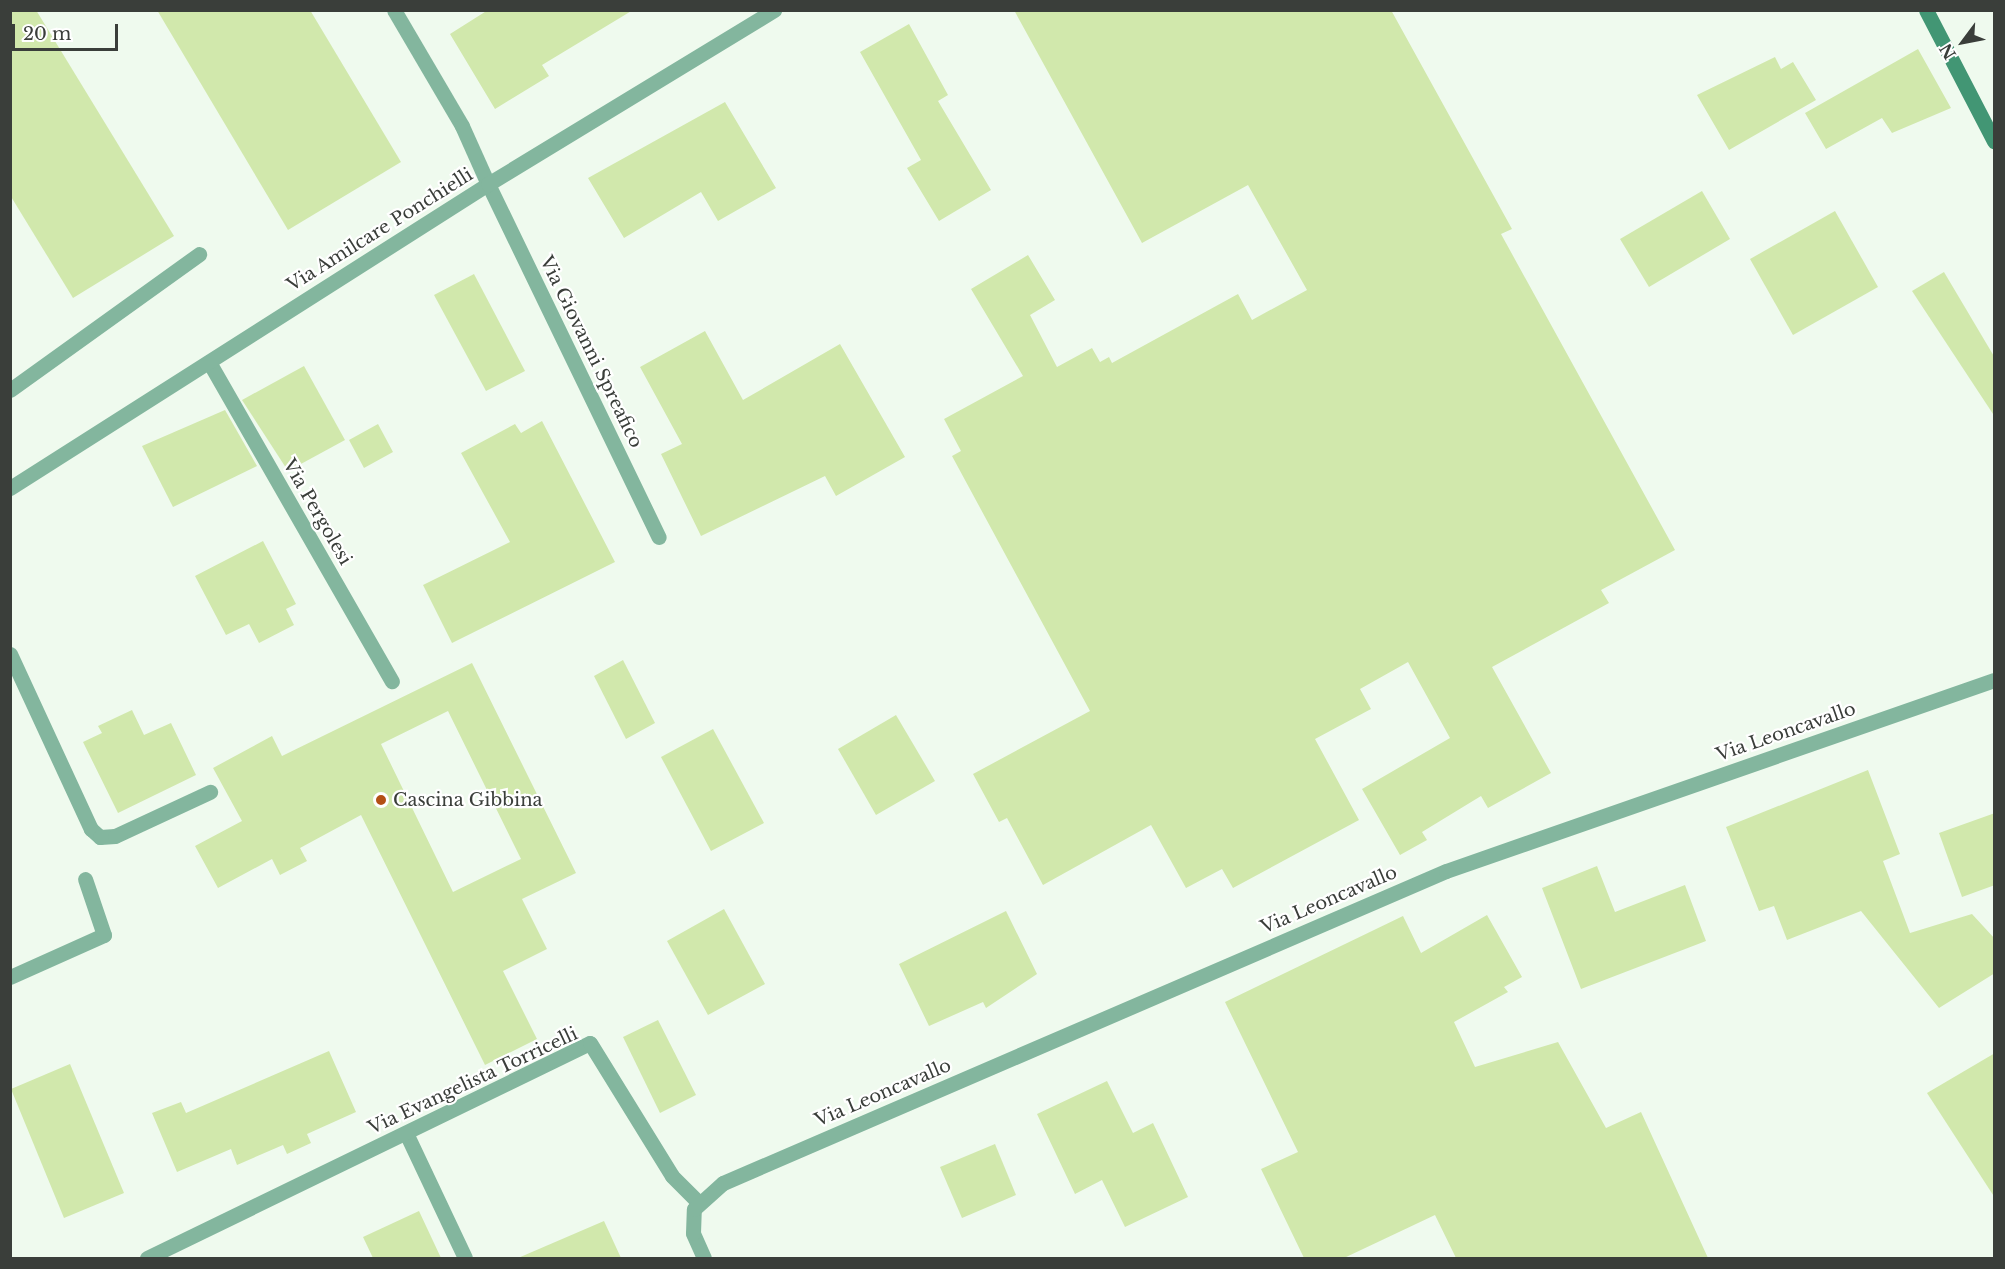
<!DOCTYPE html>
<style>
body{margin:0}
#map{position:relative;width:2005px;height:1269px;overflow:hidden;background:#effaee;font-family:"Libre Baskerville",serif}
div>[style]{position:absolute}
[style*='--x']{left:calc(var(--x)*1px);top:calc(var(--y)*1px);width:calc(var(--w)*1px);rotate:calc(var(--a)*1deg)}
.building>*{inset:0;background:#d1e8ac}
.lane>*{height:15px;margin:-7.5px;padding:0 7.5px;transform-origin:7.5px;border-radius:7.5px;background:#83b69e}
.street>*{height:15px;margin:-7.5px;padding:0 7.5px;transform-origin:7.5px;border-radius:7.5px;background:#83b69e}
.secondary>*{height:15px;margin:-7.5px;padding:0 7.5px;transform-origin:7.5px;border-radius:7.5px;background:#429674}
.dots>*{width:16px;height:16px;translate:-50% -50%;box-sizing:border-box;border:3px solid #fff;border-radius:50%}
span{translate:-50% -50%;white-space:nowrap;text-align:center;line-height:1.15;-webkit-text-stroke:4.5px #fff;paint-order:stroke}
.street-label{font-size:18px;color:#3a3e3a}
.poi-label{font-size:18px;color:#3a3e3a}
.left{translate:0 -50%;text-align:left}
.frame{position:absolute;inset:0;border:12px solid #3a3e3a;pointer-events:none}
.north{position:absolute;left:1933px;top:12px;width:60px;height:60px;-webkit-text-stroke:4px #fff;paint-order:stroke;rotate:238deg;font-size:16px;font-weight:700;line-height:24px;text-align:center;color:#3a3e3a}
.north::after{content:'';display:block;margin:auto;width:21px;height:27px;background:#3a3e3a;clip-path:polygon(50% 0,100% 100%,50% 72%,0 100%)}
.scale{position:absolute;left:12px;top:24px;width:106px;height:27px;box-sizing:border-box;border:3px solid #3a3e3a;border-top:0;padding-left:8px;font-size:18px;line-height:21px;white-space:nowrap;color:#3a3e3a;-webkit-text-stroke:4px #fff;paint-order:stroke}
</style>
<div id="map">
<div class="building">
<div style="clip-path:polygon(10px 10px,36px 10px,174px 236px,73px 298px,10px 195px)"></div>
<div style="clip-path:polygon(157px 10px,310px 10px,401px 162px,288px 230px)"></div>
<div style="clip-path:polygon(488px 10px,633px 10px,542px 65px,549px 76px,495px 109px,450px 34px)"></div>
<div style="clip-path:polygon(1014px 10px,1391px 10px,1512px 229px,1501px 234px,1675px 550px,1601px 590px,1609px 603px,1492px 667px,1551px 773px,1488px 808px,1481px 796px,1422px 832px,1427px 840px,1400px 855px,1362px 789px,1450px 738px,1408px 662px,1360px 689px,1371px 709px,1315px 739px,1359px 820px,1233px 888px,1222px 869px,1186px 888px,1151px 825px,1043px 885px,1007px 818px,999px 822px,973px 774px,1090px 711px,952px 456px,961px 451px,944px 419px,1023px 376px,971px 289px,1028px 255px,1055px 300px,1030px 315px,1057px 367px,1092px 348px,1100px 362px,1109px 357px,1112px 363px,1238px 294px,1252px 320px,1307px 290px,1248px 185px,1142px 243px)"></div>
<div style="clip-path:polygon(909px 24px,948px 95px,938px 101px,991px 190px,939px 221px,907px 168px,921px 160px,860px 52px)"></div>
<div style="clip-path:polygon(1918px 49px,1951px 108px,1892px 133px,1882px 118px,1826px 149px,1805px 113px)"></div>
<div style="clip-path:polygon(1775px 57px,1781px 69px,1793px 62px,1816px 100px,1729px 150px,1697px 95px)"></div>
<div style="clip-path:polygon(725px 102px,776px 188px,718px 221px,701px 192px,624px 238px,588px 178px)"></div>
<div style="clip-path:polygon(1702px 191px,1730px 239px,1649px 287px,1620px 239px)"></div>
<div style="clip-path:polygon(1835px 211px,1878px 287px,1793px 335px,1750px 259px)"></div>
<div style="clip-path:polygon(1944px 272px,1995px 358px,1995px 417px,1912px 291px)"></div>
<div style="clip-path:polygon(474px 274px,525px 371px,486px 391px,434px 295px)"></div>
<div style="clip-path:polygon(705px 331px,743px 400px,840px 344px,905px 457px,836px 496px,825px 476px,701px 536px,661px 454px,682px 444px,640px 367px)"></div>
<div style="clip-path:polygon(304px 366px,345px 440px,288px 471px,242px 400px)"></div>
<div style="clip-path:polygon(225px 410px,257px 466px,173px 507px,142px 446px)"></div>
<div style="clip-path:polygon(542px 421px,615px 562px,452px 643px,423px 585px,510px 542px,461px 453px,515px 424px,521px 433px)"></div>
<div style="clip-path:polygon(378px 424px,393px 452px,364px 468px,349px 440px)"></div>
<div style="clip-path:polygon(263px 541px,296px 604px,286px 609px,294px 625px,259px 643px,249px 624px,226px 635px,195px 576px)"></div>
<div style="clip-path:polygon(623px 660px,655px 723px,626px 739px,594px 676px)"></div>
<div style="clip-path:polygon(evenodd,472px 663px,576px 873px,522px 899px,547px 949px,503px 971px,537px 1039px,485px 1065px,361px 815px,300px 848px,307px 861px,280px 875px,272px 859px,218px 888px,195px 846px,242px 821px,213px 768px,272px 736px,282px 756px,472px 663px,448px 711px,521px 859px,453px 892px,381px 744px,448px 711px)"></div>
<div style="clip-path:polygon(132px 710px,144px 735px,171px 723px,196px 775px,118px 813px,83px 742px,102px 733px,98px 726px)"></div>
<div style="clip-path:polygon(896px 715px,935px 781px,876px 815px,838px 749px)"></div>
<div style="clip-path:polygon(713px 729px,764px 823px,711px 851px,661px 757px)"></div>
<div style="clip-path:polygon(1868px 770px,1900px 854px,1883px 861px,1910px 933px,1972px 914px,1995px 939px,1995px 973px,1939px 1008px,1861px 911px,1787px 940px,1774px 906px,1759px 911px,1726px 827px)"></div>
<div style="clip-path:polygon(1995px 813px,1995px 885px,1962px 897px,1939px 833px)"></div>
<div style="clip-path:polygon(1597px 866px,1615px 912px,1685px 885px,1706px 941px,1581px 989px,1542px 888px)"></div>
<div style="clip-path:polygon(724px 909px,765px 984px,708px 1015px,667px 941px)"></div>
<div style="clip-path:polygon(1006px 911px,1037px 974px,986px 1008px,983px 1002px,929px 1026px,899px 964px)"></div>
<div style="clip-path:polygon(1487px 915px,1522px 977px,1504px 987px,1508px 992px,1454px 1022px,1475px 1067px,1558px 1042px,1606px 1128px,1641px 1112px,1708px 1258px,1456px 1258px,1435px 1215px,1344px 1258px,1304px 1258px,1261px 1169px,1298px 1152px,1225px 1002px,1403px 916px,1421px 953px)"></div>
<div style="clip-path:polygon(658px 1020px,696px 1095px,660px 1113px,623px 1037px)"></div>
<div style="clip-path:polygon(329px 1051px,356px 1112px,307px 1134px,311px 1143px,287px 1154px,283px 1145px,237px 1165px,231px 1149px,177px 1172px,152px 1113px,181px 1102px,186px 1113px)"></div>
<div style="clip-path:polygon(1995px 1053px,1995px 1198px,1927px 1093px)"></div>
<div style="clip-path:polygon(70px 1064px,124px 1193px,64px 1218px,11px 1089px)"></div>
<div style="clip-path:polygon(1107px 1081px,1133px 1133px,1153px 1123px,1188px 1197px,1125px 1227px,1102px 1180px,1075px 1194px,1037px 1114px)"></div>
<div style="clip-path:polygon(995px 1144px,1016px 1195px,962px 1218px,940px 1167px)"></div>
<div style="clip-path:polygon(419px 1211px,441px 1258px,373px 1258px,363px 1237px)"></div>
<div style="clip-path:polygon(604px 1221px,621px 1258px,518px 1258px)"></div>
</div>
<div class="lane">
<div style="--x:488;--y:184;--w:392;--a:64.2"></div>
<div style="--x:209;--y:362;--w:368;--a:60.2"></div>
<div style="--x:10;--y:390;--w:233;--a:-35.7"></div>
<div style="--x:10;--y:654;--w:193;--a:65.2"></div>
<div style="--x:91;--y:829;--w:12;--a:42"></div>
<div style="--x:100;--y:837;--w:15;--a:-4"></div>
<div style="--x:115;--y:836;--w:105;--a:-24.9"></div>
<div style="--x:10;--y:977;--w:103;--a:-24.1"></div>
<div style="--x:104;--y:935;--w:59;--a:-108.7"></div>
<div style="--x:406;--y:1133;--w:138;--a:64.7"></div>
<div style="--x:147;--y:1258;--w:492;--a:-25.9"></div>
<div style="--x:590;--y:1043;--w:156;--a:58.3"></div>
<div style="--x:672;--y:1176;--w:37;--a:45"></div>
</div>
<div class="street">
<div style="--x:394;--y:10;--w:134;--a:59.6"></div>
<div style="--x:462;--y:126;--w:64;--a:65.9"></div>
<div style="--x:10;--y:488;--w:566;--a:-32.46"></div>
<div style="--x:488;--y:184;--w:335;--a:-31.3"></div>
<div style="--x:704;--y:1258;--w:27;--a:-114"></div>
<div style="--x:693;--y:1233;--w:24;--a:-88"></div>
<div style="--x:694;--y:1209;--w:39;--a:-42"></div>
<div style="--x:723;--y:1183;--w:787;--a:-23.34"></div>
<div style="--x:1446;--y:871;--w:580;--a:-19.22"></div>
</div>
<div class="secondary">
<div style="--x:1926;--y:10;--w:148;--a:62.6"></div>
</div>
<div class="dots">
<div style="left:381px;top:800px;background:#b35015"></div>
</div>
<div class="street-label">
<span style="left:380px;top:230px;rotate:-32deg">Via Amilcare Ponchielli</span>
<span style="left:591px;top:352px;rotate:64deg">Via Giovanni Spreafico</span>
<span style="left:317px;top:512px;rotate:60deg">Via Pergolesi</span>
<span style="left:1786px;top:732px;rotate:-19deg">Via Leoncavallo</span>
<span style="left:1329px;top:900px;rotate:-23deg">Via Leoncavallo</span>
<span style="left:473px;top:1081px;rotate:-25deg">Via Evangelista Torricelli</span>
<span style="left:883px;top:1093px;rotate:-23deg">Via Leoncavallo</span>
</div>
<div class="poi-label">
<span class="left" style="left:393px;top:800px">Cascina Gibbina</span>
</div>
<div class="frame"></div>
<div class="north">N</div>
<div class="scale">20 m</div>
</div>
